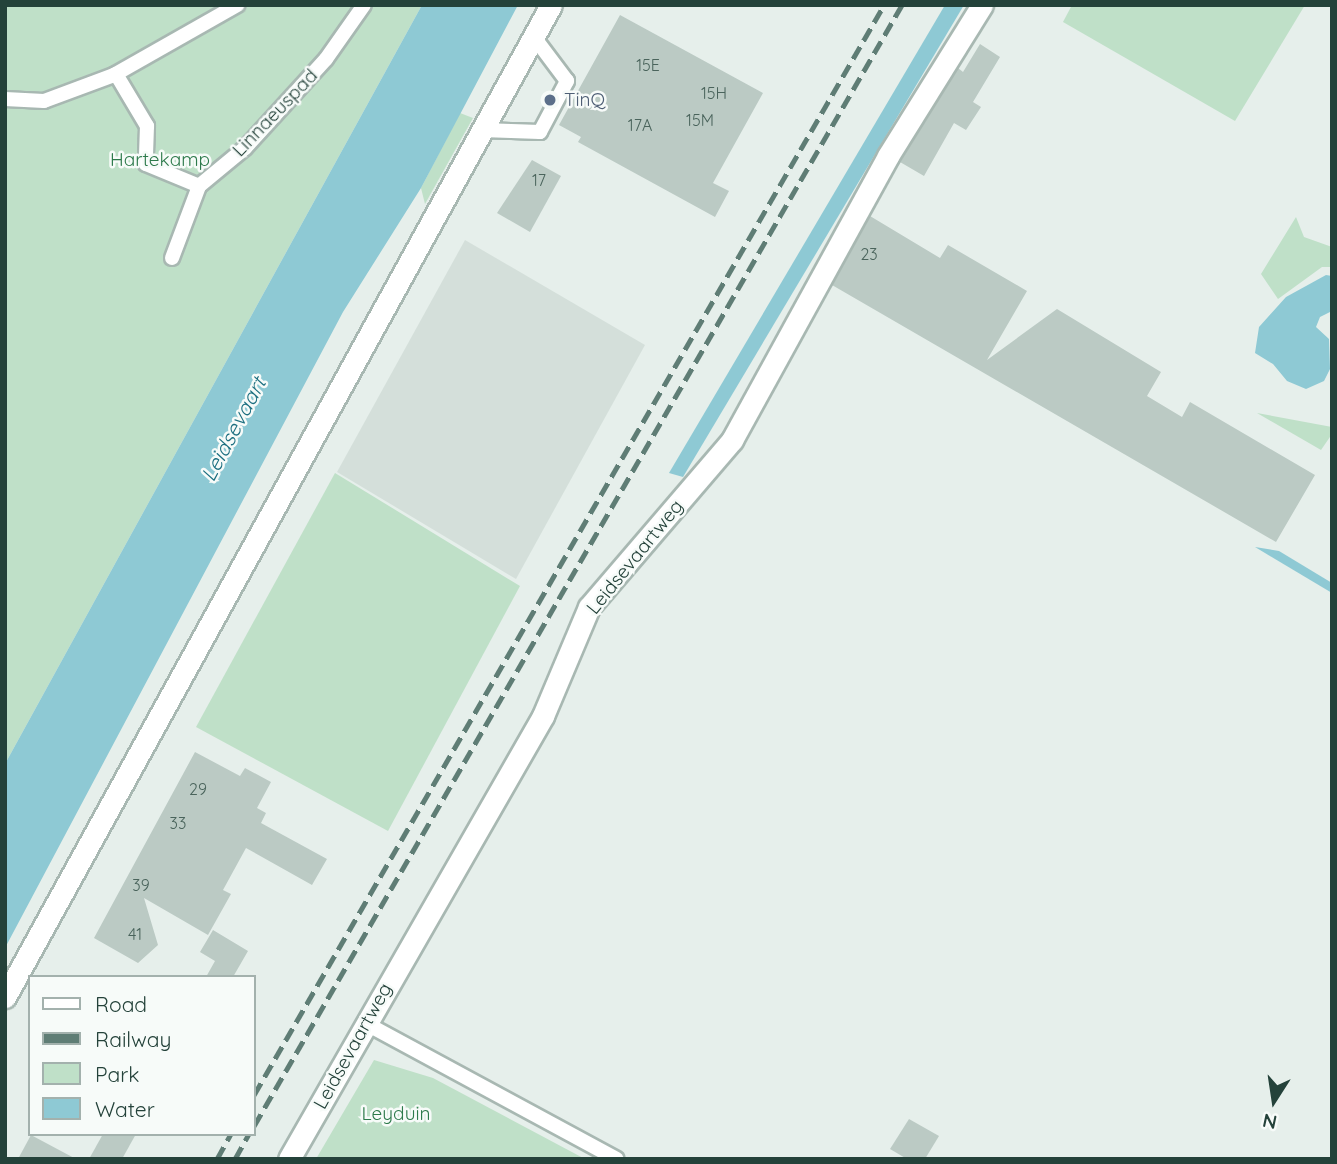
<!DOCTYPE html>
<style>
body{margin:0}
#map{position:relative;width:1337px;height:1164px;overflow:hidden;background:#e6efeb;font-family:Quicksand,sans-serif}
div>[style]{position:absolute}
[style*='--x']{left:calc(var(--x)*1px);top:calc(var(--y)*1px);width:calc(var(--w)*1px);rotate:calc(var(--a)*1deg)}
.built>*{inset:0;background:#d4dfda}
.green>*{inset:0;background:#bfe0c8}
.water>*{inset:0;background:#8ec9d4}
.building>*{inset:0;background:#bbcac4}
.roads{filter:drop-shadow(2px 0 #a8b8b2) drop-shadow(-2px 0 #a8b8b2) drop-shadow(0 2px #a8b8b2) drop-shadow(0 -2px #a8b8b2)}
.service>*{height:14px;margin:-7px;padding:0 7px;transform-origin:7px;border-radius:7px;background:#fff}
.minor>*{height:21px;margin:-10.5px;padding:0 10.5px;transform-origin:10.5px;border-radius:10.5px;background:#fff}
.tertiary>*{height:21px;margin:-10.5px;padding:0 10.5px;transform-origin:10.5px;border-radius:10.5px;background:#fff}
.rail>*{height:5px;margin-top:-2.5px;transform-origin:0;background:repeating-linear-gradient(90deg,#5f7d75 0 14px,transparent 0 21px)}
.dots>*{width:19px;height:19px;translate:-50% -50%;box-sizing:border-box;border:4px solid #f7fbf9;border-radius:50%}
span{translate:-50% -50%;white-space:nowrap;text-align:center;line-height:1.15;-webkit-text-stroke:5px #f7fbf9;paint-order:stroke}
.number-label{font-size:16px;color:#4a645c}
.number-label span{-webkit-text-stroke-width:0}
.service-label{font-size:19px;color:#4e5e75}
.left{translate:0 -50%;text-align:left}
.street-label{font-size:19px;color:#24423a}
.park-label{font-size:19px;color:#2d7a4b}
.water-label{font-size:21px;color:#1c6f80;font-style:italic}
.frame{position:absolute;inset:0;border:7px solid #24423a;pointer-events:none}
.legend{position:absolute;left:28px;top:975px;width:228px;height:161px;box-sizing:border-box;background:#f7fbf9;border:2px solid #a3b1ad;margin:0;padding:9px 12px;list-style:none;font-size:21px;color:#24423a}
.legend li{display:flex;align-items:center;gap:14px;height:35px}
.legend b{width:35px;border:2px solid #a3b1ad}
.north{position:absolute;left:1239px;top:1066px;width:70px;height:70px;-webkit-text-stroke:5px #f7fbf9;paint-order:stroke;rotate:192deg;font-size:19px;font-weight:700;line-height:28px;text-align:center;color:#24423a}
.north::after{content:'';display:block;margin:auto;width:24px;height:32px;background:#24423a;clip-path:polygon(50% 0,100% 100%,50% 72%,0 100%)}
</style>
<div id="map">
<div class="built">
<div style="clip-path:polygon(465px 240px,645px 345px,516px 579px,337px 472px)"></div>
</div>
<div class="green">
<div style="clip-path:polygon(5px 5px,422px 5px,5px 764px)"></div>
<div style="clip-path:polygon(1072px 5px,1305px 5px,1235px 121px,1063px 22px)"></div>
<div style="clip-path:polygon(460px 113px,473px 118px,425px 204px,421px 188px)"></div>
<div style="clip-path:polygon(1296px 217px,1304px 237px,1332px 247px,1332px 267px,1322px 267px,1278px 299px,1261px 274px)"></div>
<div style="clip-path:polygon(1257px 413px,1332px 427px,1332px 434px,1321px 450px)"></div>
<div style="clip-path:polygon(335px 473px,520px 586px,388px 831px,196px 727px)"></div>
<div style="clip-path:polygon(374px 1060px,433px 1078px,585px 1159px,316px 1159px)"></div>
</div>
<div class="water">
<div style="clip-path:polygon(422px 5px,518px 5px,421px 188px,343px 312px,5px 948px,5px 764px)"></div>
<div style="clip-path:polygon(945px 5px,964px 5px,683px 477px,669px 473px)"></div>
<div style="clip-path:polygon(1326px 275px,1332px 276px,1332px 311px,1320px 317px,1316px 327px,1329px 339px,1330px 369px,1324px 381px,1306px 389px,1287px 381px,1273px 364px,1255px 353px,1259px 327px,1286px 297px)"></div>
<div style="clip-path:polygon(1255px 547px,1279px 551px,1332px 583px,1332px 593px)"></div>
</div>
<div class="building">
<div style="clip-path:polygon(620px 15px,763px 93px,713px 183px,729px 191px,715px 217px,578px 142px,581px 137px,559px 125px)"></div>
<div style="clip-path:polygon(980px 44px,1000px 57px,973px 102px,981px 107px,966px 130px,954px 123px,924px 176px,900px 162px,958px 68px,963px 72px)"></div>
<div style="clip-path:polygon(532px 160px,561px 176px,530px 232px,497px 213px)"></div>
<div style="clip-path:polygon(870px 216px,940px 258px,948px 245px,1027px 291px,987px 360px,1057px 309px,1161px 372px,1147px 396px,1182px 417px,1190px 402px,1315px 475px,1276px 542px,832px 285px)"></div>
<div style="clip-path:polygon(195px 752px,240px 776px,245px 768px,271px 782px,257px 808px,266px 813px,261px 823px,327px 859px,312px 885px,246px 848px,223px 890px,231px 894px,208px 935px,144px 898px,158px 945px,138px 963px,94px 938px)"></div>
<div style="clip-path:polygon(213px 930px,248px 951px,233px 977px,206px 977px,215px 961px,200px 952px)"></div>
<div style="clip-path:polygon(909px 1119px,939px 1136px,925px 1159px,907px 1159px,890px 1149px)"></div>
<div style="clip-path:polygon(103px 1134px,136px 1134px,122px 1159px,89px 1159px)"></div>
<div style="clip-path:polygon(31px 1135px,76px 1159px,18px 1159px)"></div>
</div>
<div class="roads">
<div class="service">
<div style="--x:116;--y:74;--w:61;--a:59.2"></div>
<div style="--x:147;--y:126;--w:38;--a:92"></div>
<div style="--x:146;--y:164;--w:57;--a:22.5"></div>
<div style="--x:5;--y:99;--w:39;--a:3"></div>
<div style="--x:44;--y:101;--w:75;--a:-20.4"></div>
<div style="--x:114;--y:75;--w:142;--a:-29.6"></div>
<div style="--x:482;--y:130;--w:58;--a:2"></div>
<div style="--x:540;--y:132;--w:58;--a:-62.1"></div>
<div style="--x:567;--y:81;--w:55;--a:-126.9"></div>
<div style="--x:172;--y:258;--w:77;--a:-69.4"></div>
<div style="--x:199;--y:186;--w:60;--a:-39.6"></div>
<div style="--x:245;--y:148;--w:120;--a:-47.7"></div>
<div style="--x:326;--y:59;--w:66;--a:-54.9"></div>
<div style="--x:365;--y:1023;--w:286;--a:28.4"></div>
</div>
<div class="minor">
<div style="--x:289;--y:1159;--w:511;--a:-60.17"></div>
<div style="--x:543;--y:716;--w:118;--a:-67.1"></div>
<div style="--x:589;--y:607;--w:220;--a:-49.4"></div>
<div style="--x:732;--y:440;--w:324;--a:-61.2"></div>
<div style="--x:888;--y:156;--w:178;--a:-58.1"></div>
</div>
<div class="tertiary">
<div style="--x:5;--y:997;--w:1132;--a:-61.17"></div>
</div>
</div>
<div class="rail">
<div style="--x:254;--y:1095;--w:1259;--a:-59.97"></div>
<div style="--x:254;--y:1126;--w:1295;--a:-59.97"></div>
<div style="--x:217;--y:1159;--w:29;--a:-61"></div>
<div style="--x:235;--y:1159;--w:29;--a:-61"></div>
</div>
<div class="dots">
<div style="left:550px;top:100px;background:#5c6f8a"></div>
</div>
<div class="number-label">
<span style="left:648px;top:65px">15E</span>
<span style="left:714px;top:93px">15H</span>
<span style="left:700px;top:120px">15M</span>
<span style="left:640px;top:125px">17A</span>
<span style="left:539px;top:180px">17</span>
<span style="left:869px;top:254px">23</span>
<span style="left:198px;top:789px">29</span>
<span style="left:178px;top:823px">33</span>
<span style="left:141px;top:885px">39</span>
<span style="left:135px;top:934px">41</span>
</div>
<div class="service-label">
<span class="left" style="left:564px;top:100px">TinQ</span>
</div>
<div class="street-label">
<span style="left:275px;top:113px;rotate:-46deg">Linnaeuspad</span>
<span style="left:635px;top:557px;rotate:-51deg">Leidsevaartweg</span>
<span style="left:353px;top:1046px;rotate:-61deg">Leidsevaartweg</span>
</div>
<div class="park-label">
<span style="left:160px;top:160px">Hartekamp</span>
<span style="left:396px;top:1114px">Leyduin</span>
</div>
<div class="water-label">
<span style="left:233px;top:429px;rotate:-62deg">Leidsevaart</span>
</div>
<div class="frame"></div>
<ul class="legend">
<li><b style="height:9px;background:#fff"></b>Road</li>
<li><b style="height:9px;background:#5f7d75"></b>Railway</li>
<li><b style="height:19px;background:#bfe0c8"></b>Park</li>
<li><b style="height:19px;background:#8ec9d4"></b>Water</li>
</ul>
<div class="north">N</div>
</div>
